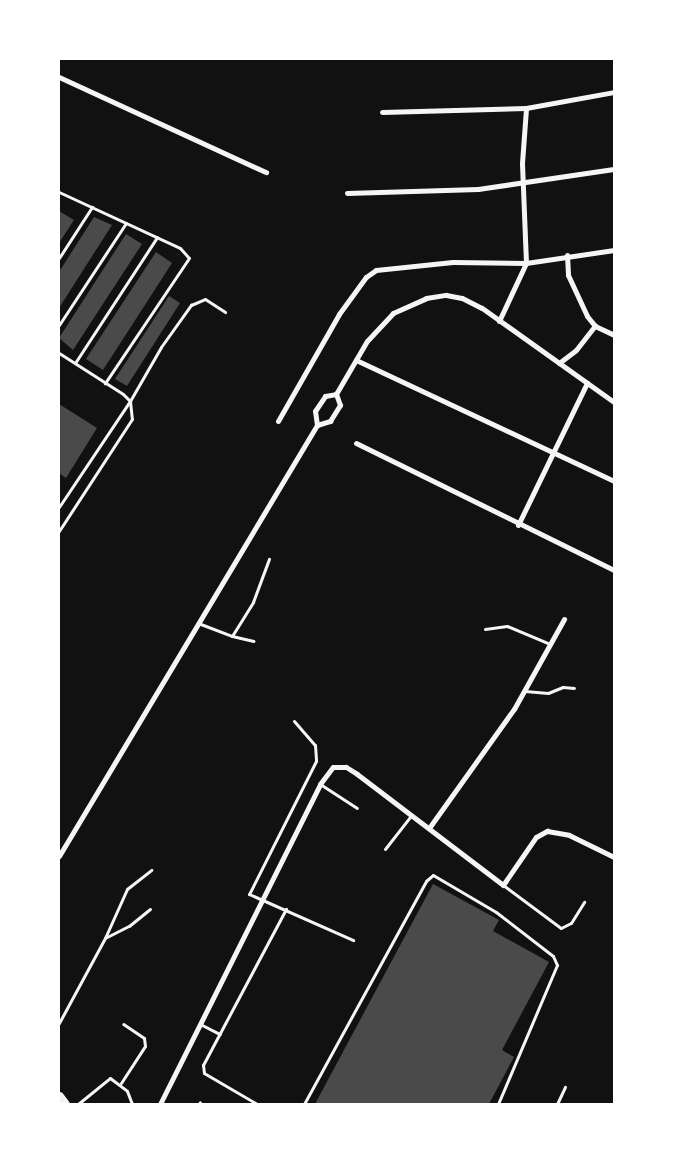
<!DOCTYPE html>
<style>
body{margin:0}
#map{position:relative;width:673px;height:1163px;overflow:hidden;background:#111;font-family:"Alegreya Sans",sans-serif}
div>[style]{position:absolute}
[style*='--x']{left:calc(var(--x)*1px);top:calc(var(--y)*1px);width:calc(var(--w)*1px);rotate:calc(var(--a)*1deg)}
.building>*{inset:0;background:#4a4a4a}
.service>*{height:3px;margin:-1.5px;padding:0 1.5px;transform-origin:1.5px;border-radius:1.5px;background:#f5f5f5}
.minor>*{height:5px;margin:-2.5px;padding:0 2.5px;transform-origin:2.5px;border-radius:2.5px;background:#f5f5f5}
.secondary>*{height:9px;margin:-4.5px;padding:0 4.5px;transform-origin:4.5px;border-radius:4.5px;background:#f5f5f5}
span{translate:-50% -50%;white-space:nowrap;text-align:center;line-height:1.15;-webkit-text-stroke:4.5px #fff;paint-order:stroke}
.frame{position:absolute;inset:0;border:60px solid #fff;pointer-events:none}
</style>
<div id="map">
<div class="building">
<div style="clip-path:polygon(59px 211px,74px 220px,59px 243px)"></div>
<div style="clip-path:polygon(94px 217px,112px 225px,59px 308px,59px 272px)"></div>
<div style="clip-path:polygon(126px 234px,142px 244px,73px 350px,59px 338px)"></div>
<div style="clip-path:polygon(156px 252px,172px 263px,103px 370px,86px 359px)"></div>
<div style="clip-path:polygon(169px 296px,180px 303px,127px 386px,115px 379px)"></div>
<div style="clip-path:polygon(59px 404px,97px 428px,66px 478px,59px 473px)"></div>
<div style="clip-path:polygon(433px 884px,499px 920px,493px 931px,549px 962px,502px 1050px,514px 1057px,489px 1104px,315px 1104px)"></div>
</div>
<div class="service">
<div style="--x:59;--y:192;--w:133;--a:24.8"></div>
<div style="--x:180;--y:248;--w:13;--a:48"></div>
<div style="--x:189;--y:258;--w:151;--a:123.9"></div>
<div style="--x:59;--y:258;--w:61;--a:-57.1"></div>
<div style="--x:59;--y:325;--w:122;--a:-56.7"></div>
<div style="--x:59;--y:353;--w:76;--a:32.6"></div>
<div style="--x:123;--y:394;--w:10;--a:45"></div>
<div style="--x:130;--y:401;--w:18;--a:84"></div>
<div style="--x:132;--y:419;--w:134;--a:123.1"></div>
<div style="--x:75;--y:363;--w:150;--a:-56.9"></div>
<div style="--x:59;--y:507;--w:128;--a:-56.2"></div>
<div style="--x:130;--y:401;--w:62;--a:-60.1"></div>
<div style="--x:161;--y:347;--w:52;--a:-54.5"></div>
<div style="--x:191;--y:305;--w:15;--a:-23"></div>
<div style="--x:205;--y:299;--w:24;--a:33"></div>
<div style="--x:198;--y:623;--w:36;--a:21"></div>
<div style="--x:232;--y:636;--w:40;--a:-58"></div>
<div style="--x:253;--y:602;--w:46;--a:-69.6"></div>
<div style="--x:485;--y:629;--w:22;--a:-8"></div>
<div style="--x:507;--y:626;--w:47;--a:22.7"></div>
<div style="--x:232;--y:636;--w:22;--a:13"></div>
<div style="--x:525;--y:691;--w:23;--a:5"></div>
<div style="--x:548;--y:693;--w:16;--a:-22"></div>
<div style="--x:563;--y:687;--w:11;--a:5"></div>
<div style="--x:294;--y:721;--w:32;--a:49"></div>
<div style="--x:315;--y:745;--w:16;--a:86"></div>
<div style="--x:316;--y:761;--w:149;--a:116.7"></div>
<div style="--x:249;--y:894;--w:114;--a:23.9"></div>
<div style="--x:320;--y:784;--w:44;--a:33"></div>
<div style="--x:385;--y:849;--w:41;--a:-52"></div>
<div style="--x:503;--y:885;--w:72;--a:36.6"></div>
<div style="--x:561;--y:928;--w:11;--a:-27"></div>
<div style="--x:571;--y:923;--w:25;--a:-58"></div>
<div style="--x:105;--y:938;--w:27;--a:-27"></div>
<div style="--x:129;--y:926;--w:27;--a:-39"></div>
<div style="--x:59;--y:1023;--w:97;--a:-61.6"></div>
<div style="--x:105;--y:938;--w:54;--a:-65.8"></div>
<div style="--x:127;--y:889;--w:31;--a:-38"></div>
<div style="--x:202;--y:1025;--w:20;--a:27"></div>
<div style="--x:121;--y:1083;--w:44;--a:-57"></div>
<div style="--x:145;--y:1046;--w:8;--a:-97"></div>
<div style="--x:144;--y:1038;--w:25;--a:-146"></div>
<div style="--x:78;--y:1104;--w:41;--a:-39.1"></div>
<div style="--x:110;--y:1078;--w:21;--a:37"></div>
<div style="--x:127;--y:1091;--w:14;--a:69"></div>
<div style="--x:199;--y:1104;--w:2;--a:-63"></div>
<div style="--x:257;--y:1104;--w:61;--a:-149.7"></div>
<div style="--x:204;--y:1073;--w:8;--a:-97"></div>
<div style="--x:203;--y:1065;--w:177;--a:-62"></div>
<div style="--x:304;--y:1104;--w:254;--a:-61.3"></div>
<div style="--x:426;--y:881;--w:9;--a:-41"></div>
<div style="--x:433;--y:875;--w:73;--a:30.4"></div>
<div style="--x:496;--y:912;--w:72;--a:37.7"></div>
<div style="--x:553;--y:956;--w:10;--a:66"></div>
<div style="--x:557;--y:965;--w:151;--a:113"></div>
<div style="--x:557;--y:1104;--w:19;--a:-65"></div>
</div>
<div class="minor">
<div style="--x:59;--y:77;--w:228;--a:24.7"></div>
<div style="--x:382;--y:112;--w:144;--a:-1.6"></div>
<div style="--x:526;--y:108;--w:89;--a:-10.3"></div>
<div style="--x:347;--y:193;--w:131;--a:-1.7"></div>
<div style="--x:478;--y:189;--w:137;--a:-8.4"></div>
<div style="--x:567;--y:255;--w:20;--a:87"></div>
<div style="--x:568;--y:275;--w:45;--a:65.1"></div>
<div style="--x:587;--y:316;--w:13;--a:51"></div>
<div style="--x:595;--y:326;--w:21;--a:25"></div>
<div style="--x:499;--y:321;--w:64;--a:-65"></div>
<div style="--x:526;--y:263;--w:100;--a:-92.3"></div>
<div style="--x:522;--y:163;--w:55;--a:-85.8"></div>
<div style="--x:356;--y:360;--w:285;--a:25.1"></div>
<div style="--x:559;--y:363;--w:21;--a:-37"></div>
<div style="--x:576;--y:350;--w:31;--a:-52"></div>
<div style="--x:278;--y:421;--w:123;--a:-60.3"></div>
<div style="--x:339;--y:314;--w:46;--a:-53.9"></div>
<div style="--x:366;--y:277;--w:12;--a:-35"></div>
<div style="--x:376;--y:270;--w:77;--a:-5.9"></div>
<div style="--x:453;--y:262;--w:73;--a:0.8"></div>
<div style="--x:526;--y:263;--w:89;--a:-8.4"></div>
<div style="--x:317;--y:425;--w:14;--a:-17"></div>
<div style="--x:330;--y:421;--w:19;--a:-58"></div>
<div style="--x:340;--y:405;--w:12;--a:-110"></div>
<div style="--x:356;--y:443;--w:288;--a:26.2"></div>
<div style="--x:518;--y:525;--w:158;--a:-64.1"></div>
<div style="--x:429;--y:828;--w:146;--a:-54.5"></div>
<div style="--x:514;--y:709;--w:103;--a:-60.9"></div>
<div style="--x:59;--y:856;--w:502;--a:-59.09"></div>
<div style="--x:317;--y:425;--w:14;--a:-98"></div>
<div style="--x:315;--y:411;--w:18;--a:-56"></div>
<div style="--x:325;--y:396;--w:11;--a:-10"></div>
<div style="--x:336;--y:394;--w:61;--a:-59.7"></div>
<div style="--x:367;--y:341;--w:38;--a:-47"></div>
<div style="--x:393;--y:313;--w:36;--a:-24"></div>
<div style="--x:426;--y:298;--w:20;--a:-9"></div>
<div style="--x:446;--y:295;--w:16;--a:11"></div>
<div style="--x:462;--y:298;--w:22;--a:27"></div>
<div style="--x:482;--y:308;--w:162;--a:35.5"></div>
<div style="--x:160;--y:1104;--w:358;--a:-63.4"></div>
<div style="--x:320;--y:784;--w:21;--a:-53"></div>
<div style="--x:333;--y:767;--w:13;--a:0"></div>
<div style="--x:346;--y:767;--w:13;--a:32"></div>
<div style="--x:357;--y:774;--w:183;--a:37.2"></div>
<div style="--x:503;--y:885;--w:58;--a:-55.5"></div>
<div style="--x:536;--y:837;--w:13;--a:-29"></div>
<div style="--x:547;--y:831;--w:22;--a:10"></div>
<div style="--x:569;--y:835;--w:50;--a:26.1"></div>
</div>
<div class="secondary">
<div style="--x:59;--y:1096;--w:10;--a:53"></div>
</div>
<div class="frame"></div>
</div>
